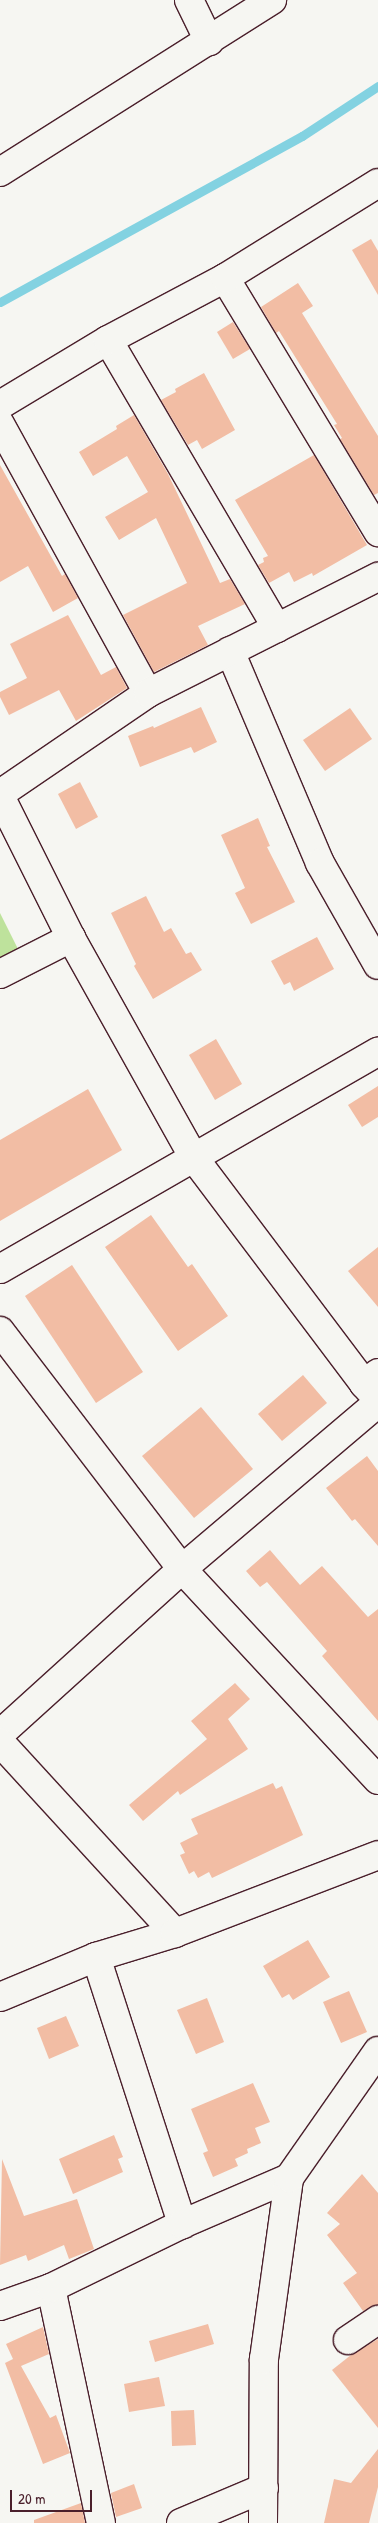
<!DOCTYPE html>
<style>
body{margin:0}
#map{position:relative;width:378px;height:2523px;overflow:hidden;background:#f6f6f2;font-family:"Patrick Hand",sans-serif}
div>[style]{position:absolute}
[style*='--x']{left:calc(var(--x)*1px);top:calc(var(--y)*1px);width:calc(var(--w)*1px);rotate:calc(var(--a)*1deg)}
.green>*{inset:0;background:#bee29c}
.stream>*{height:9px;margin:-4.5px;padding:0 4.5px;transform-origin:4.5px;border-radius:4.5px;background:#83d2e1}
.building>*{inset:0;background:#f2bda4}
.roads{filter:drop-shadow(1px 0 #4a1f2b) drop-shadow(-1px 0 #4a1f2b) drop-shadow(0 1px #4a1f2b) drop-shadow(0 -1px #4a1f2b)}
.minor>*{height:28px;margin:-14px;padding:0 14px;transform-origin:14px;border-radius:14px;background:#f6f6f2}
.tertiary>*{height:28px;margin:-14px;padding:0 14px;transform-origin:14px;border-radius:14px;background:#f6f6f2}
span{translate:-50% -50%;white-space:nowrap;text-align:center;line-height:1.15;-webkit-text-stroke:4.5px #f6f6f2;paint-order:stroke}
.scale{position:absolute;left:10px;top:2490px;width:82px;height:22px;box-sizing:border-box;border:2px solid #4a1f2b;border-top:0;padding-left:6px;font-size:15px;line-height:18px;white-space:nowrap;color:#4a1f2b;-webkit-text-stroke:4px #f6f6f2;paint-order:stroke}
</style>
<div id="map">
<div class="green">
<div style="clip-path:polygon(0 913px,18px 949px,0 958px)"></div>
</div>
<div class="stream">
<div style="--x:0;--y:302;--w:345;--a:-28.8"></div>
<div style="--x:302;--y:136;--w:91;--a:-33.3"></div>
</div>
<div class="building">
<div style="clip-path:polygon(371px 239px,378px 251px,378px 295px,352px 250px)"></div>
<div style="clip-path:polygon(298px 283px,313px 306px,302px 313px,378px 436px,378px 493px,374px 495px,340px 439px,342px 438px,334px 425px,337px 424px,279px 331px,276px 333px,261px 307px)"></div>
<div style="clip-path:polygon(233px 322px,250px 349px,233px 359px,217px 332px)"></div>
<div style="clip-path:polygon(204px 373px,235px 430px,202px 449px,197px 440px,188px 445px,161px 400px,176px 392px,175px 389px)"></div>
<div style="clip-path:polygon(134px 415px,168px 474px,220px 583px,230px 579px,245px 604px,198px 626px,208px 645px,154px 672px,123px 615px,187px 583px,156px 518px,119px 540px,105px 517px,148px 492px,127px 456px,93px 476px,79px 452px,117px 429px,116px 426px)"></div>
<div style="clip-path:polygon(314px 455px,367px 545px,313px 576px,312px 573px,294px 582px,289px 572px,269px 583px,258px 565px,264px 562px,263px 558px,268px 556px,235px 500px)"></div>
<div style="clip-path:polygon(0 465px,62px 576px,65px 574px,78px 598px,53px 612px,28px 566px,0 582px)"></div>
<div style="clip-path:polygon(68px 615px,101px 675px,116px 667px,127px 688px,76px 721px,59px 690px,9px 715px,0 697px,0 692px,27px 678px,10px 644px)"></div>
<div style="clip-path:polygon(201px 707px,217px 742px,194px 753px,191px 747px,140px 767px,128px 736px,153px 726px,154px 728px)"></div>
<div style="clip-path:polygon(350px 708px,372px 739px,325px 771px,303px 740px)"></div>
<div style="clip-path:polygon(80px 782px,98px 817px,76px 829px,58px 794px)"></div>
<div style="clip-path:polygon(258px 818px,270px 846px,267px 847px,295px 902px,251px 924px,235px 893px,245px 888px,221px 835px)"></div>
<div style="clip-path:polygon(146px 896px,164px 932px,171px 928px,186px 954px,191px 952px,202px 970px,153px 999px,134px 966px,136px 964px,111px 913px)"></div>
<div style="clip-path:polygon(317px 937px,334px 969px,294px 991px,290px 982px,284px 985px,271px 961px)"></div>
<div style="clip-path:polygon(216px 1039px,242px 1084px,215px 1100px,189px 1055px)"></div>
<div style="clip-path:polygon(378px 1086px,378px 1117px,362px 1127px,348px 1105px)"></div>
<div style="clip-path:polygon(88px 1089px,122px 1150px,0 1221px,0 1140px)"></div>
<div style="clip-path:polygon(151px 1215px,188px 1267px,192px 1264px,228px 1316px,178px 1351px,105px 1247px)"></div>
<div style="clip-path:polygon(378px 1247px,378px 1307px,348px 1271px)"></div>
<div style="clip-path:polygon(72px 1265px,143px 1372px,96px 1403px,25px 1296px)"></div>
<div style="clip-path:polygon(303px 1375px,327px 1403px,282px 1441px,258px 1414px)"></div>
<div style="clip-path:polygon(201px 1407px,253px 1469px,194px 1518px,142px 1456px)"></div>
<div style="clip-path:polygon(367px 1456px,378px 1471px,378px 1546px,355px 1519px,352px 1521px,326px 1488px)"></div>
<div style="clip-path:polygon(270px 1550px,300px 1585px,322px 1566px,368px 1617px,378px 1609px,378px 1721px,322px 1656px,327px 1651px,267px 1582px,260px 1587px,246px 1571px)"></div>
<div style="clip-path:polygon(235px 1683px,250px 1699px,228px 1719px,248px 1749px,180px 1795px,178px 1791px,143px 1821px,129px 1805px,207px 1739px,191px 1721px)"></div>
<div style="clip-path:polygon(273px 1783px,276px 1789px,282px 1786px,303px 1835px,212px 1878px,209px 1872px,198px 1878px,194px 1871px,189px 1874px,180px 1855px,185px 1853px,180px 1843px,198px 1834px,191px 1819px)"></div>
<div style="clip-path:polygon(308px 1940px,330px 1977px,293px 2000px,289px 1994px,282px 1998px,263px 1966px)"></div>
<div style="clip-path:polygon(349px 1991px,367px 2032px,341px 2043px,323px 2002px)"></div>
<div style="clip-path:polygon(207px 1998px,224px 2042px,196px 2054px,177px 2010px)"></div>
<div style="clip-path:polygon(66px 2016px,79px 2046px,49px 2059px,37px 2028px)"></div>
<div style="clip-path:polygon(253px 2083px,270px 2122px,255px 2128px,261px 2143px,247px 2149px,248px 2153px,235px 2159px,238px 2166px,213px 2177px,203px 2153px,208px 2151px,191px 2109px)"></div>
<div style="clip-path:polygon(114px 2135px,123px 2157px,118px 2159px,123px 2172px,73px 2194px,59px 2159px)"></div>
<div style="clip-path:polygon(2px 2159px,24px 2216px,77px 2199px,94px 2249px,69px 2259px,64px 2245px,28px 2261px,26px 2255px,0 2265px)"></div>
<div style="clip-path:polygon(362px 2174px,378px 2193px,378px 2305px,363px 2311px,343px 2283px,357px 2273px,327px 2235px,340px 2224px,327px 2213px)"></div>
<div style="clip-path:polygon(208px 2324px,214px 2344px,155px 2362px,149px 2341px)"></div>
<div style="clip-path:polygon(43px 2327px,49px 2354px,21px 2366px,50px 2418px,56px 2415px,70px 2453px,43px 2464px,5px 2363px,13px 2359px,6px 2344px)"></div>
<div style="clip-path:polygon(378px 2339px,378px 2428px,332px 2370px,351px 2355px)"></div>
<div style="clip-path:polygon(159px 2377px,165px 2406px,129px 2412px,124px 2384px)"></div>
<div style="clip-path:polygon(194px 2410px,196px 2445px,172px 2446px,171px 2411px)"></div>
<div style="clip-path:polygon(378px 2449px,378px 2487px,369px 2523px,324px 2523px,334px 2479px,351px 2483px)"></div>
<div style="clip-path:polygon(134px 2484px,142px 2508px,116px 2517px,111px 2493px)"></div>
<div style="clip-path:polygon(81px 2503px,85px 2523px,34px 2523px,34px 2520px)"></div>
</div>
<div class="roads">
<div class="minor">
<div style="--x:189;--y:0;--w:46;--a:64"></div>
<div style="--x:0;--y:172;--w:322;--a:-32.3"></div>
<div style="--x:225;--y:278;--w:297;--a:58.9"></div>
<div style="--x:108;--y:340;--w:334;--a:59.6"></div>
<div style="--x:0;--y:405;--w:126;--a:-31"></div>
<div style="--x:108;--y:340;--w:132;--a:-27.9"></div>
<div style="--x:225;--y:278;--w:180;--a:-31.8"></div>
<div style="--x:0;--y:424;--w:307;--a:61.2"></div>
<div style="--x:230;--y:651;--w:230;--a:67"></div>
<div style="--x:320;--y:863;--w:117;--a:60.4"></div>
<div style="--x:0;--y:794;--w:179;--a:-34.3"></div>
<div style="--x:148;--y:693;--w:258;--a:-26.8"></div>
<div style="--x:0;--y:974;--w:80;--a:-26.9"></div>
<div style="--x:0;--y:1269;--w:436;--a:-29.9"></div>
<div style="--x:0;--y:1331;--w:300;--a:52.6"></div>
<div style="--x:182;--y:1569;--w:288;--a:47.1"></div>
<div style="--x:364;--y:1384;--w:18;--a:-38"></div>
<div style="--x:0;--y:1734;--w:246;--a:-42.2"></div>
<div style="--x:182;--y:1569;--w:257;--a:-40.3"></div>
<div style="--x:0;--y:1742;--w:259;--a:47.5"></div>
<div style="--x:96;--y:1957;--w:281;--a:72.1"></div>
<div style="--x:0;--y:1997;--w:104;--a:-22.6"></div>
<div style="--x:96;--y:1957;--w:83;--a:-16.9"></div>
<div style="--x:175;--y:1933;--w:217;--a:-21"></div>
<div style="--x:51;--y:2288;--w:240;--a:78"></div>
<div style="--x:0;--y:2306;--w:54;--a:-19.4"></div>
<div style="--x:51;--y:2288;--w:146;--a:-26"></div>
<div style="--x:182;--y:2224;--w:116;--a:-23.3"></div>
<div style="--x:348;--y:2340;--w:36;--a:-34"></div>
<div style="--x:181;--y:2523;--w:90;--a:-22.9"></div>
<div style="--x:263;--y:2523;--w:164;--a:-89.7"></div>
<div style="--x:264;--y:2359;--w:183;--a:-82.1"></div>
<div style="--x:289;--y:2178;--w:155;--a:-55"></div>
</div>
<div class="tertiary">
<div style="--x:0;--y:796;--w:159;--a:63.4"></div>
<div style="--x:71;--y:938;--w:252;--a:60.8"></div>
<div style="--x:194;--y:1158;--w:283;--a:53"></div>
<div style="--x:364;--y:1384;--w:21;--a:47"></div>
</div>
</div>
<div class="scale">20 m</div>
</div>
